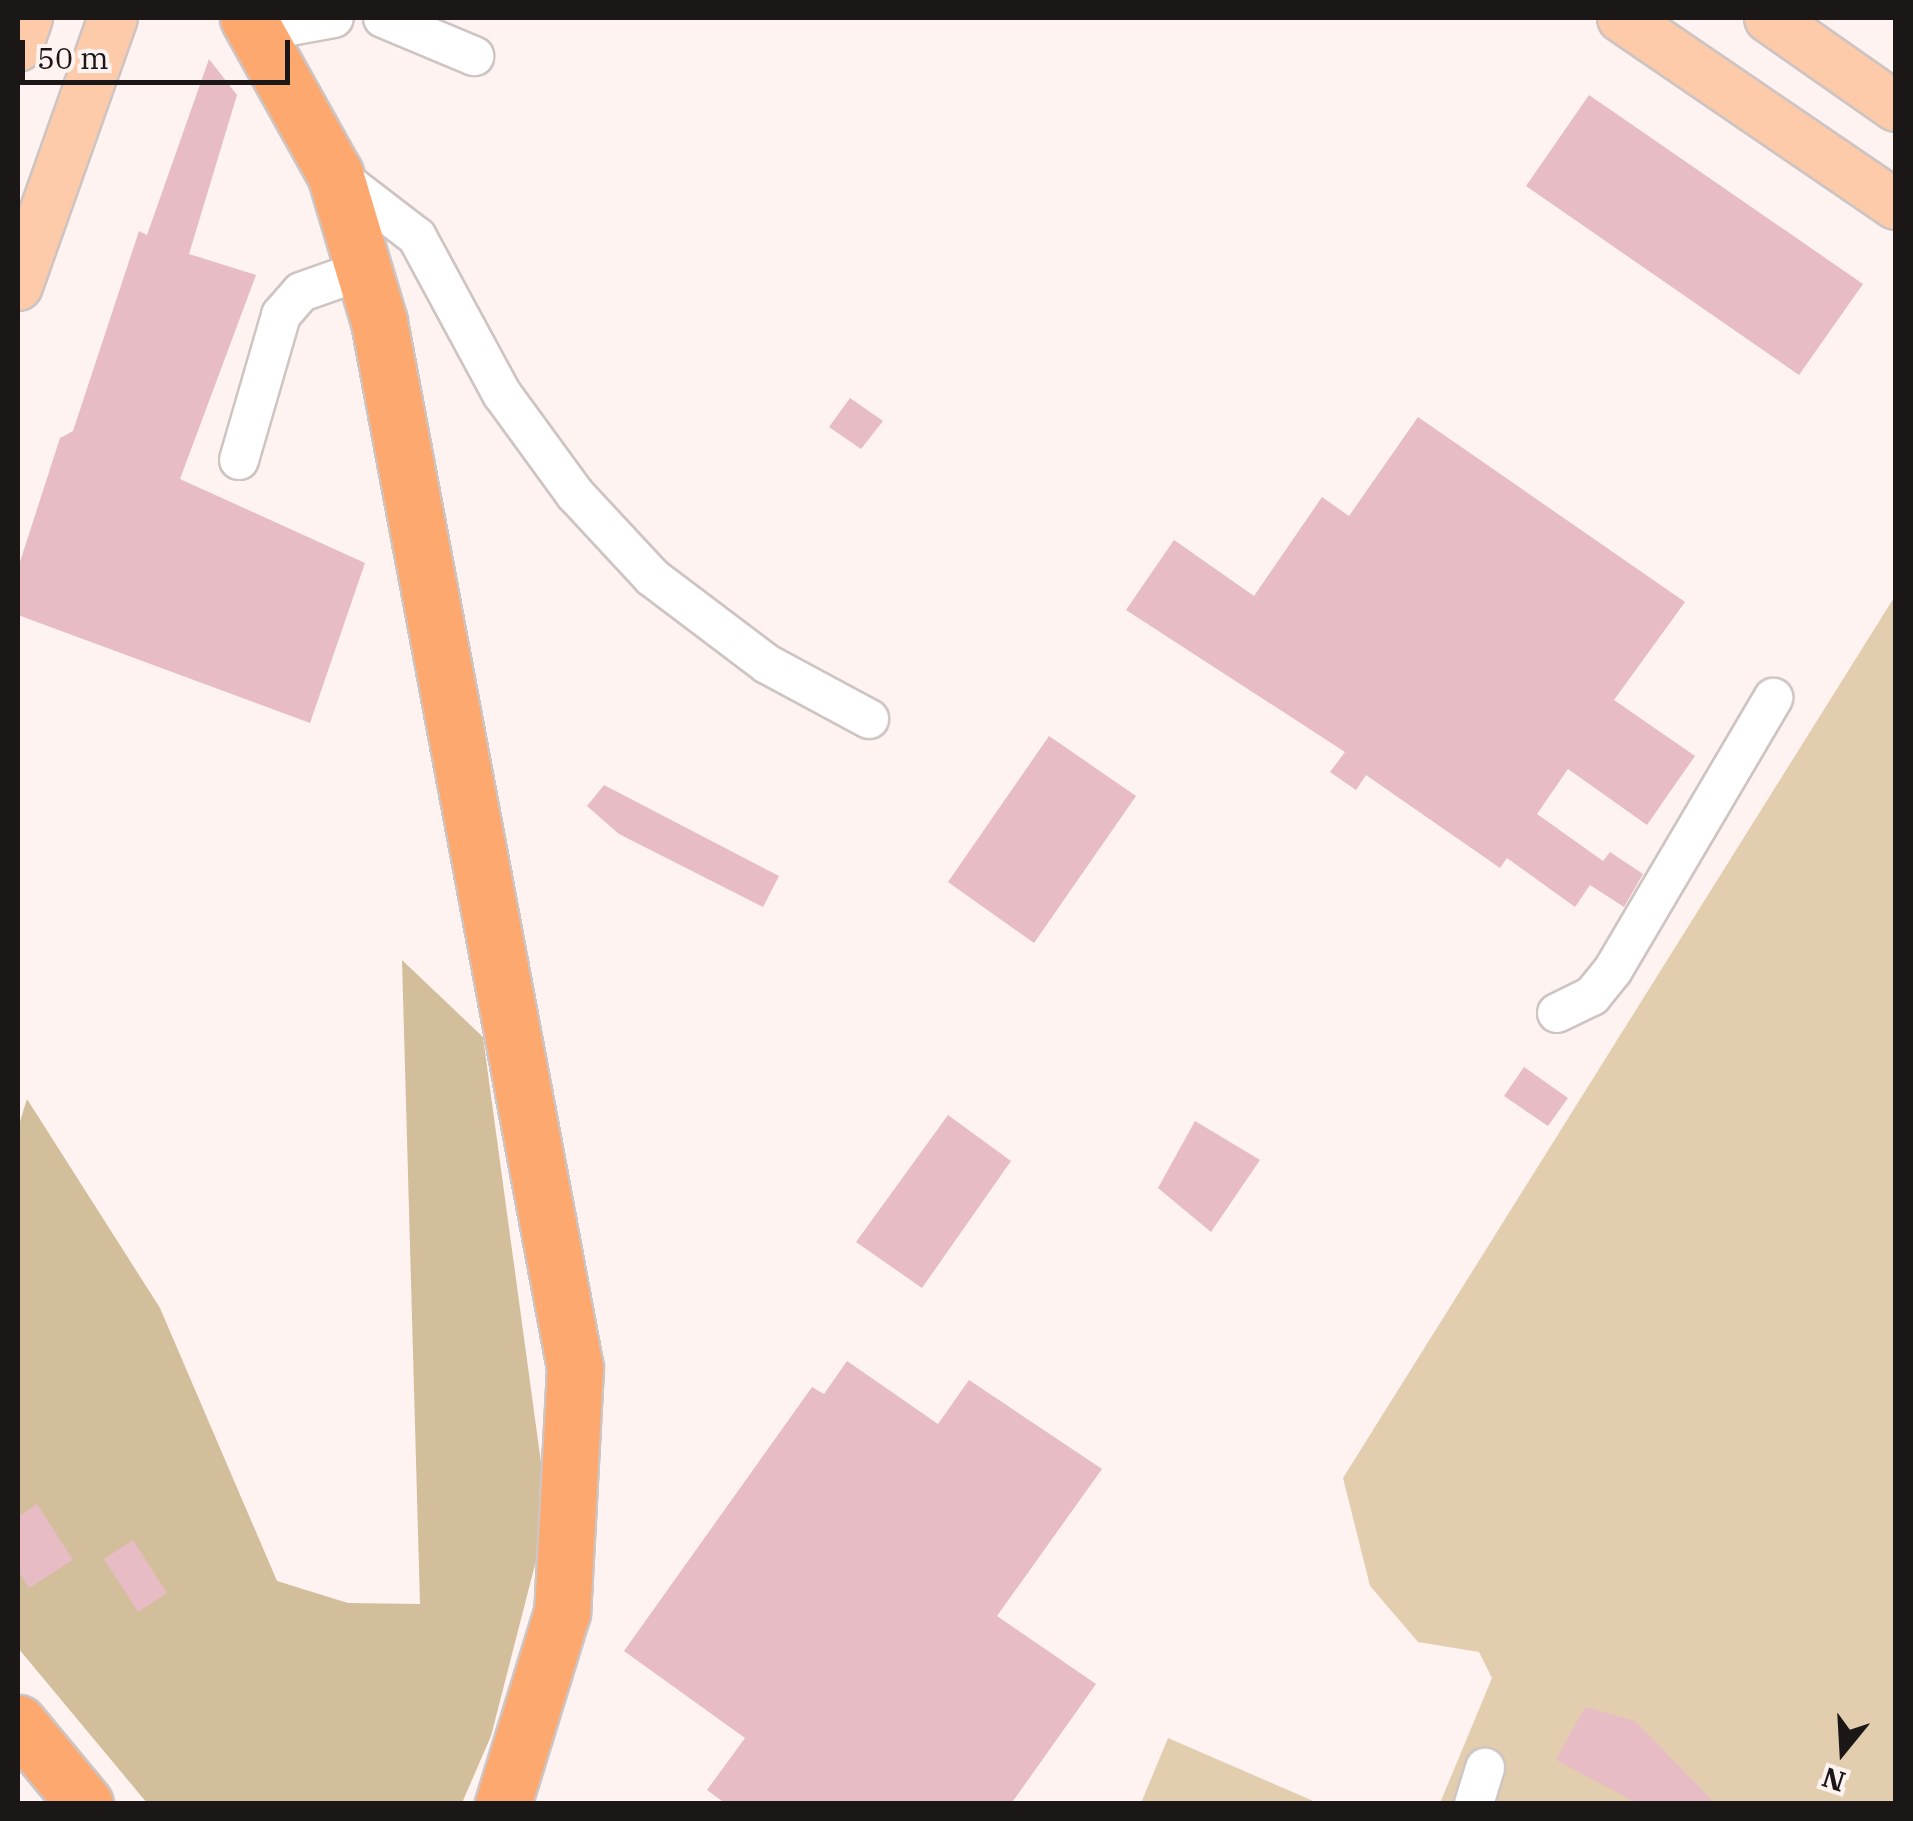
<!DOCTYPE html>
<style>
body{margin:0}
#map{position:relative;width:1913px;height:1821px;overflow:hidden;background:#fef3f1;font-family:"IBM Plex Serif",serif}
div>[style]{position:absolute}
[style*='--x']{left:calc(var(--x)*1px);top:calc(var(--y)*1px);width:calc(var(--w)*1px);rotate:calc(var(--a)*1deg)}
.green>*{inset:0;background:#e2ceaf}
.forest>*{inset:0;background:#d3be9c}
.building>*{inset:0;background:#e7bcc4}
.roads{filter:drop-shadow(2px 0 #cec4c2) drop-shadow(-2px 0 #cec4c2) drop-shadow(0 2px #cec4c2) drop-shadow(0 -2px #cec4c2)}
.minor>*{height:38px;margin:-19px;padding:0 19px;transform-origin:19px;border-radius:19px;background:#fff}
.major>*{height:48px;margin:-24px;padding:0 24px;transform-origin:24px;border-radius:24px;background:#fdcba9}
.highway>*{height:55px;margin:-27.5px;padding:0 27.5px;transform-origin:27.5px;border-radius:27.5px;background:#fca86f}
span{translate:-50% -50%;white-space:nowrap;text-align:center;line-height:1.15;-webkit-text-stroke:10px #fef3f1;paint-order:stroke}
.frame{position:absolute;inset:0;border:20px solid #1b1717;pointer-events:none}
.north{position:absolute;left:1793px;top:1701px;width:100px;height:100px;-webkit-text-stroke:8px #fef3f1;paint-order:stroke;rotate:198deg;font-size:28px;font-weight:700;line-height:40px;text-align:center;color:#1b1717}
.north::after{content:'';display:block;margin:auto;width:35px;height:45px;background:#1b1717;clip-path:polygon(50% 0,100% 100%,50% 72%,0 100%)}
.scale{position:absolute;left:20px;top:40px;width:270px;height:45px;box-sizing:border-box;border:5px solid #1b1717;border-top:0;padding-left:12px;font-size:30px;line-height:35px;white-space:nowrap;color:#1b1717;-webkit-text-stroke:8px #fef3f1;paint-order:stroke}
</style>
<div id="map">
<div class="green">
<div style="clip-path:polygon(1895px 596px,1895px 1803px,1440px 1803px,1492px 1678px,1479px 1652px,1418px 1642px,1370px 1586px,1343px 1478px)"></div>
<div style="clip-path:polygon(1168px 1738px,1318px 1803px,1141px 1803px)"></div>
</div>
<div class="forest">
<div style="clip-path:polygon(402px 960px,483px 1037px,548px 1514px,491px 1736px,462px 1803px,147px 1803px,18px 1648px,18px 1128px,27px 1099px,160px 1308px,277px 1581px,348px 1603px,420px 1604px)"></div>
</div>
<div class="building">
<div style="clip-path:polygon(209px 59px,237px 95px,189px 254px,256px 275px,180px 479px,365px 563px,310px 723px,18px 615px,18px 568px,60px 438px,73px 431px,139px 231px,147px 235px)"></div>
<div style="clip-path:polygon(1589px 95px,1863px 284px,1799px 375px,1526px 186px)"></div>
<div style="clip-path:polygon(850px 398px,883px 421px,861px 449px,829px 427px)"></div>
<div style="clip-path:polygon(1418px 417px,1685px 602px,1614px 700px,1695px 756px,1665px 799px,1647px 825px,1568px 769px,1537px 814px,1603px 861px,1610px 852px,1643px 874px,1624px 907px,1590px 885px,1575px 907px,1507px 858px,1500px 868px,1366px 775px,1356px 790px,1330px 772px,1345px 752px,1126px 610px,1174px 540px,1254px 596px,1322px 497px,1349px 516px)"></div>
<div style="clip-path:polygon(1049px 736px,1136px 796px,1034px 943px,948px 882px)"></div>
<div style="clip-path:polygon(604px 785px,779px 876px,763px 907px,619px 834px,587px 806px)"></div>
<div style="clip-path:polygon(1524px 1067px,1568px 1098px,1548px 1126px,1504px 1096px)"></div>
<div style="clip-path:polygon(948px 1115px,1011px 1161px,922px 1288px,856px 1242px)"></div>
<div style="clip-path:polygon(1195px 1121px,1260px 1160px,1211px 1232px,1158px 1188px)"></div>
<div style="clip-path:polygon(847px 1361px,938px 1424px,969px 1380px,1102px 1469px,997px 1616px,1096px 1684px,1011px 1804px,726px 1804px,707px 1790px,745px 1738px,624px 1651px,812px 1387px,824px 1394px)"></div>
<div style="clip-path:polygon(37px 1504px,73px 1560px,29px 1588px,18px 1570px,18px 1517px)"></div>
<div style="clip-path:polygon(133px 1540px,167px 1593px,138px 1612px,104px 1559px)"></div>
<div style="clip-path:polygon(1585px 1707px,1635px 1721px,1716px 1804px,1639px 1804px,1556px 1760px)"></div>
</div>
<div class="roads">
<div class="minor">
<div style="--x:383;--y:18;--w:99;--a:22.7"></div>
<div style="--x:257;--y:32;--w:78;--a:-10.3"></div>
<div style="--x:335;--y:174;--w:103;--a:37.5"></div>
<div style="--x:417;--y:237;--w:179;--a:61.6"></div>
<div style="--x:502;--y:394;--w:124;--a:53.9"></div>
<div style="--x:575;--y:494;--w:113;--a:47.1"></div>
<div style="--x:652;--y:577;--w:144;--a:37.1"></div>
<div style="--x:767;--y:664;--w:116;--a:28.3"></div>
<div style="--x:239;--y:460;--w:151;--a:-73.8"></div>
<div style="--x:281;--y:315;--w:30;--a:-49"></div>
<div style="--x:301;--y:292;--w:66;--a:-19.5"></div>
<div style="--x:1557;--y:1013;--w:39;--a:-26"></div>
<div style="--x:1592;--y:996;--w:33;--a:-51"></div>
<div style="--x:1613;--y:970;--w:316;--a:-59.5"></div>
<div style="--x:1474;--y:1804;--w:38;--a:-73"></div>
</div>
<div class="major">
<div style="--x:1622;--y:18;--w:332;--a:34.3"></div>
<div style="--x:1769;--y:18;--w:155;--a:35"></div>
<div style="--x:18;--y:47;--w:31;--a:-71"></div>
<div style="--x:18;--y:286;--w:284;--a:-70.5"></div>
</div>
<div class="highway">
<div style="--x:248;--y:18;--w:179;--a:60.9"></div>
<div style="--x:335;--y:174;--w:154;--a:73.4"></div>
<div style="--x:379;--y:322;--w:1064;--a:79.39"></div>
<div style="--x:575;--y:1368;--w:244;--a:93"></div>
<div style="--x:562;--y:1612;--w:201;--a:107.1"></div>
<div style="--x:18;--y:1723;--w:105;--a:50.4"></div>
</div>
</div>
<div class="frame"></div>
<div class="north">N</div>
<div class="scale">50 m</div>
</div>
